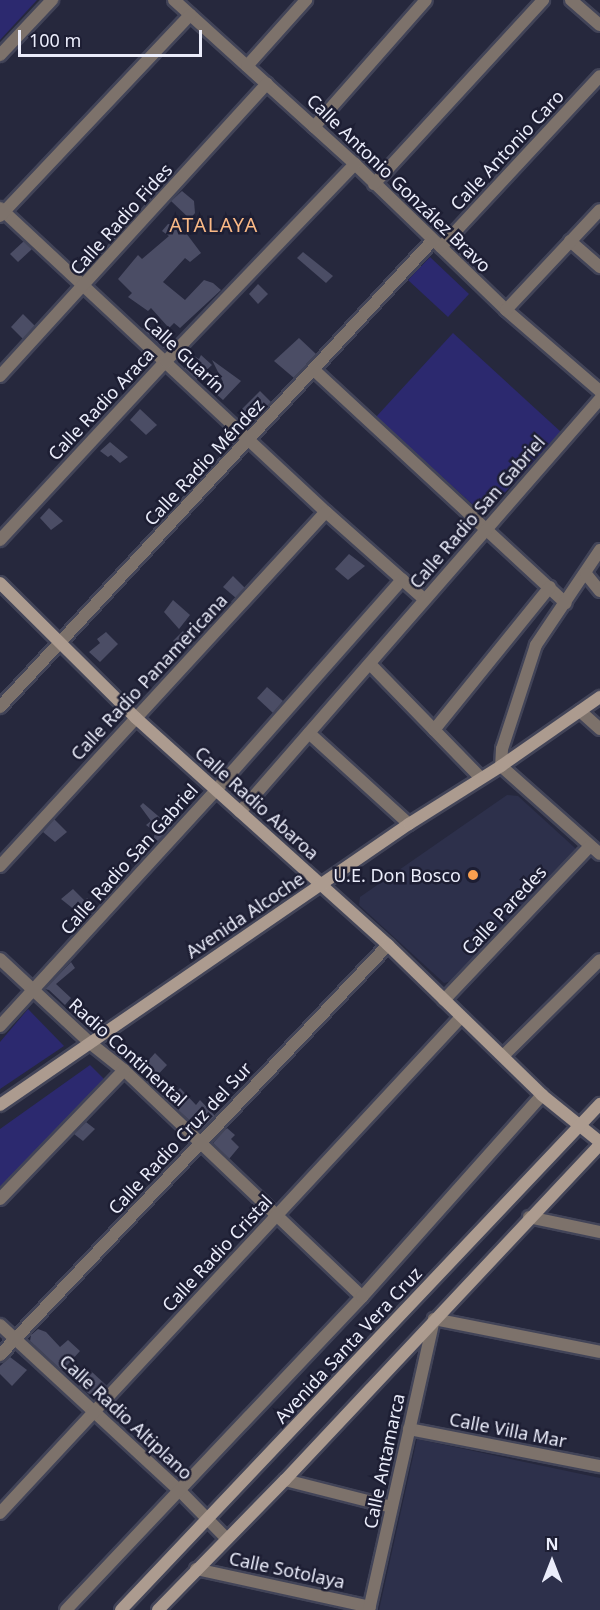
<!DOCTYPE html>
<meta charset="utf-8">
<style>
body{margin:0}
#map{position:relative;width:600px;height:1610px;overflow:hidden;background:#26283d;font-family:"Noto Sans",sans-serif}
div>[style]{position:absolute}
[style*='--x']{left:calc(var(--x)*1px);top:calc(var(--y)*1px);width:calc(var(--w)*1px);rotate:calc(var(--a)*1deg)}
.built>*{inset:0;background:#2d304b}
.green>*{inset:0;background:#2c296f}
.building>*{inset:0;background:#4b4d65}
.roads{filter:drop-shadow(2px 0 #424458) drop-shadow(-2px 0 #424458) drop-shadow(0 2px #424458) drop-shadow(0 -2px #424458)}
.street>*{height:12px;margin:-6px;padding:0 6px;transform-origin:6px;border-radius:6px;background:#7d726b}
.secondary>*{height:12px;margin:-6px;padding:0 6px;transform-origin:6px;border-radius:6px;background:#ac9b8f}
.dots>*{width:16px;height:16px;translate:-50% -50%;box-sizing:border-box;border:3px solid #1d1e33;border-radius:50%}
span{translate:-50% -50%;white-space:nowrap;text-align:center;line-height:1.15;-webkit-text-stroke:5px #1d1e33;paint-order:stroke}
.street-label{font-size:18px;color:#ebedfb}
.poi-label{font-size:18px;color:#ebedfb}
.right{translate:-100% -50%;text-align:right}
.neighbourhood-label{font-size:20px;color:#fab986;letter-spacing:1.5px}
.north{position:absolute;left:522px;top:1532px;width:60px;height:60px;-webkit-text-stroke:4px #1d1e33;paint-order:stroke;rotate:0deg;font-size:16px;font-weight:700;line-height:24px;text-align:center;color:#ebedfb}
.north::after{content:'';display:block;margin:auto;width:21px;height:27px;background:#ebedfb;clip-path:polygon(50% 0,100% 100%,50% 72%,0 100%)}
.scale{position:absolute;left:18px;top:30px;width:184px;height:27px;box-sizing:border-box;border:3px solid #ebedfb;border-top:0;padding-left:8px;font-size:18px;line-height:21px;white-space:nowrap;color:#ebedfb;-webkit-text-stroke:4px #1d1e33;paint-order:stroke}
</style>
<div id="map">
<div class="built">
<div style="clip-path:polygon(507px 795px,518px 796px,575px 848px,575px 852px,452px 981px,444px 983px,359px 905px,360px 897px)"></div>
<div style="clip-path:polygon(417px 1439px,600px 1478px,600px 1610px,379px 1610px)"></div>
</div>
<div class="green">
<div style="clip-path:polygon(0 0,37px 0,0 40px)"></div>
<div style="clip-path:polygon(430px 257px,469px 294px,448px 317px,408px 280px)"></div>
<div style="clip-path:polygon(453px 333px,561px 432px,484px 515px,376px 417px)"></div>
<div style="clip-path:polygon(28px 1009px,64px 1046px,0 1089px,0 1042px)"></div>
<div style="clip-path:polygon(90px 1065px,104px 1079px,0 1195px,0 1129px)"></div>
</div>
<div class="building">
<div style="clip-path:polygon(182px 191px,194px 201px,195px 213px,190px 219px,171px 201px)"></div>
<div style="clip-path:polygon(168px 224px,180px 225px,201px 253px,190px 262px,185px 258px,163px 282px,185px 300px,204px 280px,213px 283px,221px 290px,180px 328px,174px 323px,169px 328px,151px 308px,148px 311px,128px 297px,132px 293px,118px 279px,138px 255px,142px 259px,169px 236px,162px 231px)"></div>
<div style="clip-path:polygon(24px 241px,32px 249px,18px 262px,10px 254px)"></div>
<div style="clip-path:polygon(303px 252px,333px 276px,326px 283px,297px 258px)"></div>
<div style="clip-path:polygon(258px 284px,268px 294px,258px 304px,249px 294px)"></div>
<div style="clip-path:polygon(23px 314px,35px 326px,23px 339px,11px 327px)"></div>
<div style="clip-path:polygon(148px 324px,170px 345px,166px 349px,163px 348px,142px 329px)"></div>
<div style="clip-path:polygon(299px 338px,316px 354px,294px 378px,274px 361px)"></div>
<div style="clip-path:polygon(201px 355px,212px 365px,196px 380px,185px 369px,185px 365px,194px 356px,199px 359px)"></div>
<div style="clip-path:polygon(212px 360px,241px 381px,223px 400px,214px 392px,223px 382px)"></div>
<div style="clip-path:polygon(260px 391px,271px 402px,252px 423px,248px 423px,238px 413px)"></div>
<div style="clip-path:polygon(140px 409px,157px 425px,146px 435px,130px 420px)"></div>
<div style="clip-path:polygon(110px 442px,128px 457px,120px 463px,111px 455px,108px 457px,100px 451px)"></div>
<div style="clip-path:polygon(49px 508px,63px 521px,51px 530px,40px 518px)"></div>
<div style="clip-path:polygon(349px 554px,365px 566px,348px 580px,335px 569px)"></div>
<div style="clip-path:polygon(233px 576px,245px 588px,236px 598px,223px 587px)"></div>
<div style="clip-path:polygon(173px 600px,190px 615px,179px 629px,164px 612px)"></div>
<div style="clip-path:polygon(183px 631px,195px 642px,185px 653px,173px 641px)"></div>
<div style="clip-path:polygon(106px 632px,118px 644px,100px 662px,89px 652px,100px 643px,97px 639px)"></div>
<div style="clip-path:polygon(267px 687px,283px 701px,273px 713px,257px 698px)"></div>
<div style="clip-path:polygon(143px 803px,171px 827px,152px 847px,155px 832px,146px 825px,151px 821px,140px 806px)"></div>
<div style="clip-path:polygon(54px 819px,67px 832px,55px 842px,43px 832px)"></div>
<div style="clip-path:polygon(73px 889px,85px 901px,87px 898px,97px 907px,86px 919px,61px 899px)"></div>
<div style="clip-path:polygon(71px 962px,75px 968px,56px 984px,71px 998px,65px 1005px,49px 990px,45px 989px)"></div>
<div style="clip-path:polygon(155px 1053px,167px 1065px,150px 1083px,134px 1066px,141px 1057px,147px 1062px)"></div>
<div style="clip-path:polygon(180px 1088px,196px 1105px,200px 1100px,215px 1116px,201px 1131px,168px 1101px)"></div>
<div style="clip-path:polygon(86px 1122px,95px 1129px,83px 1141px,74px 1134px)"></div>
<div style="clip-path:polygon(227px 1128px,235px 1135px,231px 1139px,239px 1147px,229px 1159px,213px 1143px)"></div>
<div style="clip-path:polygon(38px 1329px,46px 1332px,60px 1347px,68px 1340px,80px 1351px,62px 1371px,30px 1341px,31px 1335px)"></div>
<div style="clip-path:polygon(10px 1357px,27px 1370px,12px 1386px,0 1374px,0 1366px)"></div>
<div style="clip-path:polygon(91px 1371px,107px 1386px,95px 1398px,78px 1386px)"></div>
</div>
<div class="roads">
<div class="street">
<div style="--x:174;--y:0;--w:244;--a:42.2"></div>
<div style="--x:355;--y:164;--w:210;--a:44"></div>
<div style="--x:506;--y:310;--w:124;--a:40.8"></div>
<div style="--x:571;--y:0;--w:38;--a:41"></div>
<div style="--x:0;--y:55;--w:76;--a:-46.6"></div>
<div style="--x:247;--y:66;--w:89;--a:-48.2"></div>
<div style="--x:314;--y:127;--w:169;--a:-48.6"></div>
<div style="--x:374;--y:184;--w:250;--a:-47.4"></div>
<div style="--x:0;--y:208;--w:446;--a:43"></div>
<div style="--x:326;--y:512;--w:131;--a:41.6"></div>
<div style="--x:0;--y:216;--w:277;--a:-46.6"></div>
<div style="--x:570;--y:241;--w:40;--a:41"></div>
<div style="--x:441;--y:247;--w:233;--a:-47.1"></div>
<div style="--x:506;--y:310;--w:137;--a:-46.8"></div>
<div style="--x:314;--y:370;--w:343;--a:42.8"></div>
<div style="--x:0;--y:376;--w:396;--a:-47.6"></div>
<div style="--x:0;--y:540;--w:244;--a:-47.2"></div>
<div style="--x:166;--y:361;--w:273;--a:-46.2"></div>
<div style="--x:600;--y:550;--w:115;--a:124"></div>
<div style="--x:536;--y:645;--w:109;--a:108.1"></div>
<div style="--x:502;--y:749;--w:17;--a:93"></div>
<div style="--x:501;--y:766;--w:132;--a:41.6"></div>
<div style="--x:586;--y:574;--w:22;--a:51"></div>
<div style="--x:370;--y:664;--w:158;--a:45.8"></div>
<div style="--x:0;--y:707;--w:637;--a:-47.16"></div>
<div style="--x:580;--y:711;--w:27;--a:42"></div>
<div style="--x:434;--y:730;--w:184;--a:-51"></div>
<div style="--x:309;--y:733;--w:135;--a:42.3"></div>
<div style="--x:240;--y:812;--w:548;--a:-48.92"></div>
<div style="--x:0;--y:866;--w:481;--a:-47.4"></div>
<div style="--x:0;--y:959;--w:123;--a:43"></div>
<div style="--x:90;--y:1043;--w:43;--a:38.5"></div>
<div style="--x:124;--y:1070;--w:329;--a:43.6"></div>
<div style="--x:444;--y:1000;--w:212;--a:-46.5"></div>
<div style="--x:0;--y:1026;--w:320;--a:-47.5"></div>
<div style="--x:216;--y:790;--w:281;--a:-48.5"></div>
<div style="--x:503;--y:1056;--w:136;--a:-44.7"></div>
<div style="--x:0;--y:1199;--w:179;--a:-46.1"></div>
<div style="--x:529;--y:1217;--w:73;--a:11.9"></div>
<div style="--x:0;--y:1325;--w:245;--a:42.7"></div>
<div style="--x:180;--y:1491;--w:66;--a:45.6"></div>
<div style="--x:0;--y:1355;--w:564;--a:-46.58"></div>
<div style="--x:409;--y:1429;--w:195;--a:11"></div>
<div style="--x:285;--y:1480;--w:110;--a:14.2"></div>
<div style="--x:0;--y:1513;--w:677;--a:-47.09"></div>
<div style="--x:196;--y:1569;--w:178;--a:12.3"></div>
<div style="--x:66;--y:1610;--w:431;--a:-46.6"></div>
<div style="--x:362;--y:1297;--w:271;--a:-48.3"></div>
<div style="--x:369;--y:1610;--w:298;--a:-77.4"></div>
<div style="--x:434;--y:1319;--w:169;--a:11.2"></div>
</div>
<div class="secondary">
<div style="--x:0;--y:583;--w:192;--a:44.8"></div>
<div style="--x:136;--y:718;--w:339;--a:42"></div>
<div style="--x:388;--y:945;--w:215;--a:44.2"></div>
<div style="--x:542;--y:1095;--w:75;--a:39"></div>
<div style="--x:0;--y:1105;--w:496;--a:-34.5"></div>
<div style="--x:409;--y:824;--w:109;--a:-32.2"></div>
<div style="--x:501;--y:766;--w:121;--a:-34.9"></div>
<div style="--x:121;--y:1610;--w:697;--a:-46.57"></div>
<div style="--x:158;--y:1610;--w:182;--a:-45.7"></div>
<div style="--x:285;--y:1480;--w:460;--a:-46.8"></div>
</div>
</div>
<div class="dots">
<div style="left:473px;top:875px;background:#fa9f4f"></div>
</div>
<div class="street-label">
<span style="left:507px;top:150px;rotate:-47deg">Calle Antonio Caro</span>
<span style="left:399px;top:183px;rotate:44deg">Calle Antonio González Bravo</span>
<span style="left:121px;top:219px;rotate:-48deg">Calle Radio Fides</span>
<span style="left:184px;top:354px;rotate:43deg">Calle Guarín</span>
<span style="left:101px;top:404px;rotate:-47deg">Calle Radio Araca</span>
<span style="left:204px;top:462px;rotate:-47deg">Calle Radio Méndez</span>
<span style="left:477px;top:512px;rotate:-49deg">Calle Radio San Gabriel</span>
<span style="left:149px;top:677px;rotate:-47deg">Calle Radio Panamericana</span>
<span style="left:257px;top:803px;rotate:42deg">Calle Radio Abaroa</span>
<span style="left:129px;top:859px;rotate:-48deg">Calle Radio San Gabriel</span>
<span style="left:504px;top:910px;rotate:-47deg">Calle Paredes</span>
<span style="left:245px;top:915px;rotate:-34deg">Avenida Alcoche</span>
<span style="left:128px;top:1052px;rotate:42deg">Radio Continental</span>
<span style="left:180px;top:1138px;rotate:-47deg">Calle Radio Cruz del Sur</span>
<span style="left:217px;top:1253px;rotate:-47deg">Calle Radio Cristal</span>
<span style="left:348px;top:1345px;rotate:-47deg">Avenida Santa Vera Cruz</span>
<span style="left:126px;top:1417px;rotate:43deg">Calle Radio Altiplano</span>
<span style="left:508px;top:1430px;rotate:11deg">Calle Villa Mar</span>
<span style="left:384px;top:1461px;rotate:-78deg">Calle Antamarca</span>
<span style="left:287px;top:1570px;rotate:12deg">Calle Sotolaya</span>
</div>
<div class="poi-label">
<span class="right" style="left:461px;top:875px">U.E. Don Bosco</span>
</div>
<div class="neighbourhood-label">
<span style="left:214px;top:224px">ATALAYA</span>
</div>
<div class="north">N</div>
<div class="scale">100 m</div>
</div>
